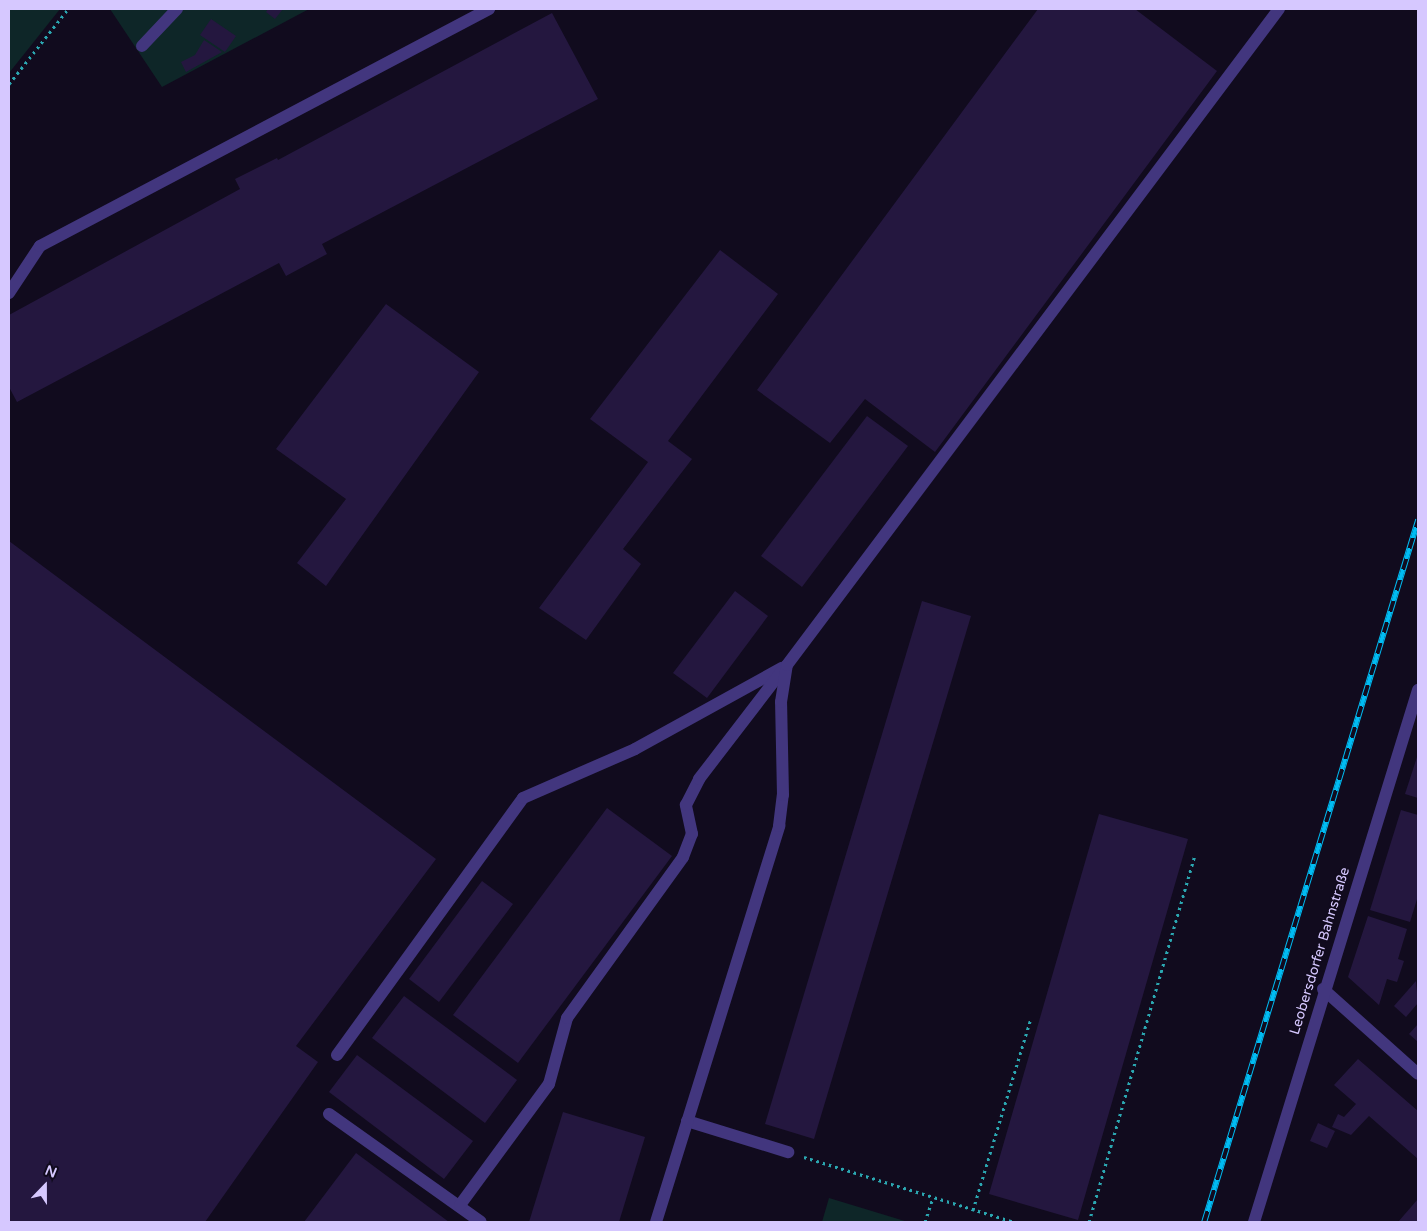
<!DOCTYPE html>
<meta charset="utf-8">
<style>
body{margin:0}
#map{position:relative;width:1427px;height:1231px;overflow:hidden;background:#110b1e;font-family:"Varela Round",sans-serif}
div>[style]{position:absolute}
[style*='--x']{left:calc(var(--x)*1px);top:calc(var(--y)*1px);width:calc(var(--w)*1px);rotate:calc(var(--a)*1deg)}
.green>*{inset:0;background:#0e2628}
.building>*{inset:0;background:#24173f}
.path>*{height:3px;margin-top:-1.5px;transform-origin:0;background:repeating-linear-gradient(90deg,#2ba7b1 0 2.5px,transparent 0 6.5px)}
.service>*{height:12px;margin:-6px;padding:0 6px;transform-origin:6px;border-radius:6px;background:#42367e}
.minor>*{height:12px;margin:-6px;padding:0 6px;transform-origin:6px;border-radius:6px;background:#42367e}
.rail>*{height:5.5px;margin-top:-2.75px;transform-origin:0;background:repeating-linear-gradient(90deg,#110b1e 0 11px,#00bcf3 0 22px);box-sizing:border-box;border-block:1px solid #00bcf3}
span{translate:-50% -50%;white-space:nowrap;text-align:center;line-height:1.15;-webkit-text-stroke:4px #110b1e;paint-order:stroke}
.street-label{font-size:14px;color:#d6c8ff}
.frame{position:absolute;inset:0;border:10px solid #d6c8ff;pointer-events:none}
.north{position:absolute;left:20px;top:1161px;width:50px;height:50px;-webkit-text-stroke:4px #110b1e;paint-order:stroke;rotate:22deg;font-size:14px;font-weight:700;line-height:20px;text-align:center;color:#d6c8ff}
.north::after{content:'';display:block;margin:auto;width:18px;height:22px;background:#d6c8ff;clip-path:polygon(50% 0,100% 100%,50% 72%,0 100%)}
</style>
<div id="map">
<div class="green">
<div style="clip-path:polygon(9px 9px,60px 9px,9px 73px)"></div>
<div style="clip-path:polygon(110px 9px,309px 9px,162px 87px)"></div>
<div style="clip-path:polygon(829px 1198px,908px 1222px,822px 1222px)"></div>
</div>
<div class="building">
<div style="clip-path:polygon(268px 9px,283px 9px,275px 19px,266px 12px)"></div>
<div style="clip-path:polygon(1038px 9px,1135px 9px,1217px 71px,935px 452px,865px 399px,830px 443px,757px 390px)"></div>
<div style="clip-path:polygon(552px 13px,598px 99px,322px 244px,327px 254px,286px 276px,279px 263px,17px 402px,9px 387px,9px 315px,240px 189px,235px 179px,277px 158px,278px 160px)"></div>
<div style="clip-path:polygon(211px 19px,236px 36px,225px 52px,200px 35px)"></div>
<div style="clip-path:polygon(204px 40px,222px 52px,186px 72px,181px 62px,195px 55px)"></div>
<div style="clip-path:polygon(720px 250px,778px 294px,668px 441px,692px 459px,623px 549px,641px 564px,586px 640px,539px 608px,648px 462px,590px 419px)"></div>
<div style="clip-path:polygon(386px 304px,479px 372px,326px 586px,297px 563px,346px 499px,276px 449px)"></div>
<div style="clip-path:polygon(867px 416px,908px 446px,802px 587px,761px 556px)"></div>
<div style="clip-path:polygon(9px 541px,436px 859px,296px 1046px,318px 1062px,205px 1222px,9px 1222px)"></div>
<div style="clip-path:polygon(735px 591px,768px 616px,707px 698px,673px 673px)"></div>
<div style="clip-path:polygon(922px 601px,971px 616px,814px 1139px,765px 1124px)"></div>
<div style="clip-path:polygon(1418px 754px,1418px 798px,1405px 794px)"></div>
<div style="clip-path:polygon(607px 808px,672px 856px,518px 1063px,453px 1015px)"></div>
<div style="clip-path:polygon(1401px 810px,1418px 815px,1418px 896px,1410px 922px,1370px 910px)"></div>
<div style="clip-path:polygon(1099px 814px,1188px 839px,1078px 1220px,989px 1194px)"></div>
<div style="clip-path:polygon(482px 881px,513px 904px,439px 1002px,409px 979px)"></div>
<div style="clip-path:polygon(1368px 916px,1407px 929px,1398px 959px,1404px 961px,1397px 982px,1387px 979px,1379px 1005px,1348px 977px)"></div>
<div style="clip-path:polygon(1416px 981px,1418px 1003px,1406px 1017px,1394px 1006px)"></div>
<div style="clip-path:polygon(404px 996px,517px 1080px,485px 1123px,372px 1038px)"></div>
<div style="clip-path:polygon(1418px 1024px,1418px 1042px,1409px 1034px)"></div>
<div style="clip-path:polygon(357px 1055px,473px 1141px,444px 1179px,329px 1092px)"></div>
<div style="clip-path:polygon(1358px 1059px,1418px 1111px,1418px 1159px,1369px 1116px,1351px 1135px,1332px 1127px,1338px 1114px,1344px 1117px,1356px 1104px,1334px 1085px)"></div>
<div style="clip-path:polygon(563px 1112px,645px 1137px,619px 1222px,529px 1222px)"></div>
<div style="clip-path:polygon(1318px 1123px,1335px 1131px,1327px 1148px,1310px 1141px)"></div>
<div style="clip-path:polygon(356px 1153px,449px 1222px,304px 1222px)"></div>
<div style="clip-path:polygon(1418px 1199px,1418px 1222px,1398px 1222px)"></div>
</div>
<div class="path">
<div style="--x:9;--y:84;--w:95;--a:-51.8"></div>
<div style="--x:804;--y:1157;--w:220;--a:17.2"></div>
<div style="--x:973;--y:1210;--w:201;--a:-73.2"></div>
<div style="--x:925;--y:1222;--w:25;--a:-72"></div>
<div style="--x:1089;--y:1222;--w:383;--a:-73.9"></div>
</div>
<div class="service">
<div style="--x:142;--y:46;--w:51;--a:-46.6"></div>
<div style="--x:9;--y:293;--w:56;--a:-56.6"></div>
<div style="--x:40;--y:246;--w:508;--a:-27.83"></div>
<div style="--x:337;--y:1055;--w:317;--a:-54.1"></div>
<div style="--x:523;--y:798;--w:122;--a:-23.6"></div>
<div style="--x:635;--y:749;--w:168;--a:-28.9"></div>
<div style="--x:329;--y:1114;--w:186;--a:35.4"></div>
<div style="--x:687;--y:1121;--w:106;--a:17.1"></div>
<div style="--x:460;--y:1205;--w:150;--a:-53.7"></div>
<div style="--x:549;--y:1084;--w:68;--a:-74.7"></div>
<div style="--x:567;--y:1018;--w:198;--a:-54.2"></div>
<div style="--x:683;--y:857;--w:25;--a:-69"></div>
<div style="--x:692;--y:834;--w:30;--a:-102"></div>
<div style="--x:686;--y:805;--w:29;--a:-63"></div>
<div style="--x:699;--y:779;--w:141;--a:-52.5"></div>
<div style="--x:656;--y:1222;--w:415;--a:-72.7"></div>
<div style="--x:779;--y:826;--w:31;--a:-83"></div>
<div style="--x:783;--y:795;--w:93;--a:-91.2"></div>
<div style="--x:781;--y:702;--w:37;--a:-81"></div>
<div style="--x:787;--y:665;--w:820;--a:-53.13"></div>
</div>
<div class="minor">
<div style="--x:1323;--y:989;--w:127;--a:41.8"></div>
<div style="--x:1254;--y:1222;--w:557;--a:-72.87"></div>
</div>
<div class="rail">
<div style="--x:1204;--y:1222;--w:734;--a:-73.05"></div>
</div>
<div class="street-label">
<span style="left:1320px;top:951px;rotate:-73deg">Leobersdorfer Bahnstraße</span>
</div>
<div class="frame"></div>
<div class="north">N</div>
</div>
